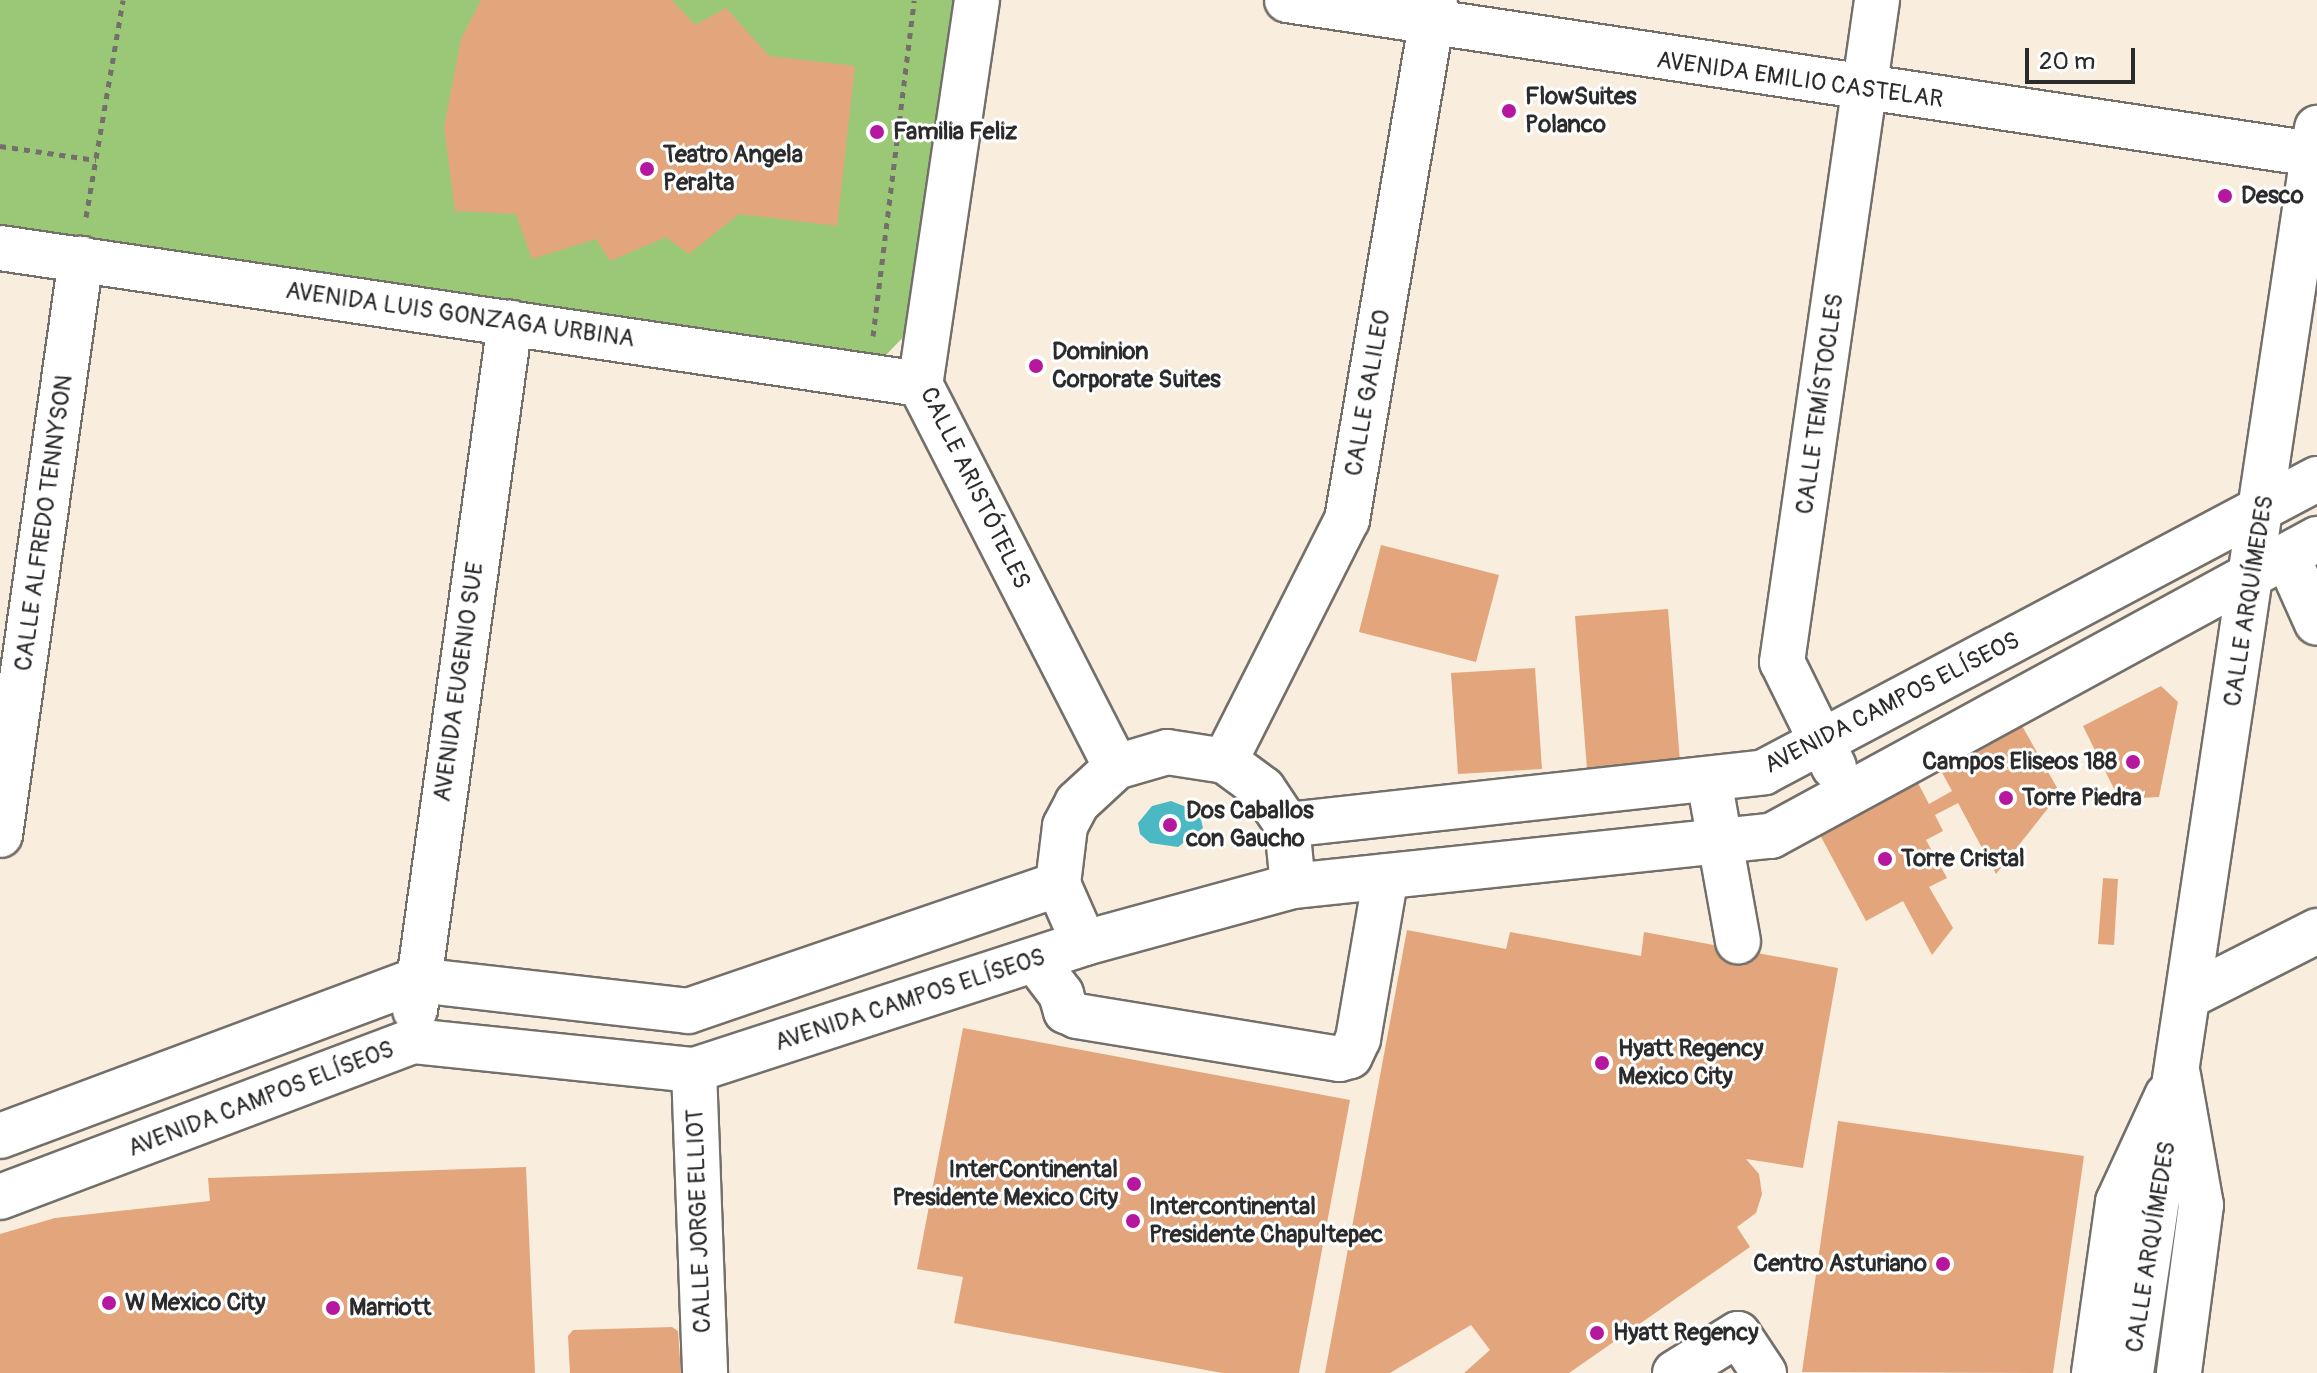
<!DOCTYPE html>
<meta charset="utf-8">
<style>
body{margin:0}
#map{position:relative;width:2317px;height:1373px;overflow:hidden;background:#f9edde;font-family:Pangolin,sans-serif}
div>[style]{position:absolute}
[style*='--x']{left:calc(var(--x)*1px);top:calc(var(--y)*1px);width:calc(var(--w)*1px);rotate:calc(var(--a)*1deg)}
.green>*{inset:0;background:#9bc876}
.water>*{inset:0;background:#4bb9c3}
.building>*{inset:0;background:#e3a67c}
.path>*{height:5px;margin-top:-2.5px;transform-origin:0;background:repeating-linear-gradient(90deg,#736f6a 0 6px,transparent 0 12px)}
.roads{filter:drop-shadow(2px 0 #736f6a) drop-shadow(-2px 0 #736f6a) drop-shadow(0 2px #736f6a) drop-shadow(0 -2px #736f6a)}
.minor>*{height:44px;margin:-22px;padding:0 22px;transform-origin:22px;border-radius:22px;background:#fff}
.major>*{height:44px;margin:-22px;padding:0 22px;transform-origin:22px;border-radius:22px;background:#fff}
.dots>*{width:22px;height:22px;translate:-50% -50%;box-sizing:border-box;border:4px solid #fff;border-radius:50%}
span{translate:-50% -50%;white-space:nowrap;text-align:center;line-height:1.15;-webkit-text-stroke:6px #fff;paint-order:stroke}
.street-label{font-size:24px;color:#2b2b2b}
.poi-label{font-size:24px;color:#2b2b2b;font-weight:700}
.left{translate:0 -50%;text-align:left}
.right{translate:-100% -50%;text-align:right}
.scale{position:absolute;left:2025px;top:48px;width:110px;height:36px;box-sizing:border-box;border:4px solid #2b2b2b;border-top:0;padding-left:10px;font-size:24px;line-height:28px;white-space:nowrap;color:#2b2b2b;-webkit-text-stroke:6px #fff;paint-order:stroke}
</style>
<div id="map">
<div class="green">
<div style="clip-path:polygon(0 0,956px 0,913px 327px,886px 355px,871px 362px,0 235px)"></div>
</div>
<div class="water">
<div style="clip-path:polygon(1171px 801px,1199px 812px,1203px 828px,1178px 847px,1150px 843px,1140px 834px,1138px 823px,1152px 806px)"></div>
</div>
<div class="building">
<div style="clip-path:polygon(481px 0,672px 0,695px 25px,726px 8px,769px 56px,855px 66px,837px 226px,739px 214px,689px 254px,666px 237px,610px 261px,596px 239px,532px 259px,516px 214px,455px 211px,444px 127px,461px 39px)"></div>
<div style="clip-path:polygon(1381px 545px,1499px 575px,1476px 662px,1359px 632px)"></div>
<div style="clip-path:polygon(1668px 609px,1680px 762px,1587px 769px,1575px 616px)"></div>
<div style="clip-path:polygon(1535px 668px,1542px 769px,1458px 774px,1451px 673px)"></div>
<div style="clip-path:polygon(2161px 686px,2178px 702px,2159px 797px,2119px 799px,2083px 726px)"></div>
<div style="clip-path:polygon(2021px 724px,2060px 793px,1996px 874px,1958px 803px,1935px 815px,1943px 831px,1926px 840px,1947px 878px,1929px 887px,1953px 928px,1932px 955px,1903px 901px,1866px 921px,1819px 833px,1918px 783px,1929px 804px,1952px 791px,1939px 767px)"></div>
<div style="clip-path:polygon(2103px 878px,2118px 879px,2114px 945px,2098px 944px)"></div>
<div style="clip-path:polygon(1407px 930px,1506px 949px,1510px 932px,1641px 956px,1644px 932px,1838px 968px,1803px 1168px,1746px 1159px,1759px 1174px,1762px 1194px,1756px 1213px,1737px 1227px,1750px 1247px,1569px 1373px,1464px 1373px,1490px 1350px,1471px 1325px,1390px 1373px,1325px 1373px)"></div>
<div style="clip-path:polygon(963px 1028px,1350px 1100px,1299px 1373px,1222px 1373px,954px 1323px,963px 1277px,917px 1269px)"></div>
<div style="clip-path:polygon(1838px 1121px,2084px 1156px,2053px 1373px,1802px 1372px)"></div>
<div style="clip-path:polygon(526px 1167px,535px 1373px,0 1373px,0 1234px,55px 1218px,210px 1201px,208px 1178px)"></div>
<div style="clip-path:polygon(672px 1327px,678px 1331px,681px 1373px,570px 1373px,568px 1336px,573px 1330px)"></div>
</div>
<div class="path">
<div style="--x:0;--y:146;--w:97;--a:8.3"></div>
<div style="--x:86;--y:217;--w:220;--a:-80.3"></div>
<div style="--x:873;--y:336;--w:338;--a:-83"></div>
</div>
<div class="roads">
<div class="minor">
<div style="--x:977;--y:0;--w:388;--a:98.4"></div>
<div style="--x:920;--y:384;--w:430;--a:62.9"></div>
<div style="--x:1287;--y:0;--w:1037;--a:8.54"></div>
<div style="--x:0;--y:248;--w:930;--a:8.41"></div>
<div style="--x:2287;--y:556;--w:73;--a:65.9"></div>
<div style="--x:1167;--y:752;--w:59;--a:8.8"></div>
<div style="--x:1225;--y:761;--w:47;--a:36.4"></div>
<div style="--x:1263;--y:789;--w:43;--a:56.3"></div>
<div style="--x:1287;--y:825;--w:61;--a:84.4"></div>
<div style="--x:1293;--y:886;--w:217;--a:164.7"></div>
<div style="--x:1084;--y:943;--w:64;--a:-113.8"></div>
<div style="--x:1058;--y:884;--w:58;--a:-83.1"></div>
<div style="--x:1065;--y:826;--w:26;--a:-62"></div>
<div style="--x:1077;--y:803;--w:53;--a:-42.7"></div>
<div style="--x:1116;--y:767;--w:53;--a:-16.4"></div>
<div style="--x:1225;--y:761;--w:270;--a:-63.2"></div>
<div style="--x:1347;--y:520;--w:527;--a:-80.39"></div>
<div style="--x:1834;--y:767;--w:117;--a:-116.3"></div>
<div style="--x:1782;--y:662;--w:669;--a:-81.83"></div>
<div style="--x:1709;--y:780;--w:164;--a:79.8"></div>
<div style="--x:1287;--y:825;--w:480;--a:-6.3"></div>
<div style="--x:1764;--y:772;--w:626;--a:-27.92"></div>
<div style="--x:0;--y:835;--w:582;--a:-82"></div>
<div style="--x:1293;--y:886;--w:481;--a:-6"></div>
<div style="--x:1771;--y:836;--w:622;--a:-28.54"></div>
<div style="--x:1035;--y:960;--w:43;--a:52.6"></div>
<div style="--x:1061;--y:994;--w:18;--a:74"></div>
<div style="--x:1066;--y:1011;--w:12;--a:24"></div>
<div style="--x:1077;--y:1016;--w:266;--a:9.3"></div>
<div style="--x:1339;--y:1059;--w:11;--a:-15"></div>
<div style="--x:1350;--y:1056;--w:19;--a:-65"></div>
<div style="--x:1358;--y:1039;--w:165;--a:-80.3"></div>
<div style="--x:2189;--y:996;--w:144;--a:-26.9"></div>
<div style="--x:415;--y:1010;--w:694;--a:-82.13"></div>
<div style="--x:694;--y:1070;--w:303;--a:87.9"></div>
<div style="--x:2178;--y:1075;--w:132;--a:80"></div>
<div style="--x:2201;--y:1205;--w:169;--a:97.5"></div>
<div style="--x:0;--y:1136;--w:445;--a:-20.5"></div>
<div style="--x:417;--y:980;--w:273;--a:6.5"></div>
<div style="--x:688;--y:1011;--w:391;--a:-18.9"></div>
<div style="--x:0;--y:1197;--w:441;--a:-20.7"></div>
<div style="--x:412;--y:1041;--w:283;--a:5.9"></div>
<div style="--x:694;--y:1070;--w:410;--a:-18"></div>
<div style="--x:1675;--y:1373;--w:74;--a:-31.8"></div>
<div style="--x:1738;--y:1334;--w:47;--a:56.3"></div>
<div style="--x:2094;--y:1373;--w:173;--a:-82"></div>
<div style="--x:2118;--y:1202;--w:117;--a:-65.2"></div>
</div>
<div class="major">
<div style="--x:2131;--y:1373;--w:1259;--a:-81.5"></div>
</div>
</div>
<div class="dots">
<div style="left:1509px;top:111px;background:#b5179e"></div>
<div style="left:877px;top:132px;background:#b5179e"></div>
<div style="left:647px;top:169px;background:#b5179e"></div>
<div style="left:2225px;top:196px;background:#b5179e"></div>
<div style="left:1036px;top:366px;background:#b5179e"></div>
<div style="left:2133px;top:762px;background:#b5179e"></div>
<div style="left:2006px;top:798px;background:#b5179e"></div>
<div style="left:1170px;top:825px;background:#b5179e"></div>
<div style="left:1885px;top:859px;background:#b5179e"></div>
<div style="left:1602px;top:1063px;background:#b5179e"></div>
<div style="left:1134px;top:1184px;background:#b5179e"></div>
<div style="left:1133px;top:1221px;background:#b5179e"></div>
<div style="left:1943px;top:1264px;background:#b5179e"></div>
<div style="left:109px;top:1303px;background:#b5179e"></div>
<div style="left:333px;top:1308px;background:#b5179e"></div>
<div style="left:1597px;top:1333px;background:#b5179e"></div>
</div>
<div class="street-label">
<span style="left:1800px;top:80px;rotate:8deg">AVENIDA EMILIO CASTELAR</span>
<span style="left:460px;top:315px;rotate:8deg">AVENIDA LUIS GONZAGA URBINA</span>
<span style="left:1368px;top:393px;rotate:-80deg">CALLE GALILEO</span>
<span style="left:1820px;top:404px;rotate:-82deg">CALLE TEMÍSTOCLES</span>
<span style="left:975px;top:488px;rotate:64deg">CALLE ARISTÓTELES</span>
<span style="left:44px;top:523px;rotate:-82deg">CALLE ALFREDO TENNYSON</span>
<span style="left:2249px;top:601px;rotate:-81deg">CALLE ARQUÍMEDES</span>
<span style="left:459px;top:682px;rotate:-82deg">AVENIDA EUGENIO SUE</span>
<span style="left:1892px;top:703px;rotate:-27deg">AVENIDA CAMPOS ELÍSEOS</span>
<span style="left:910px;top:1000px;rotate:-18deg">AVENIDA CAMPOS ELÍSEOS</span>
<span style="left:261px;top:1099px;rotate:-21deg">AVENIDA CAMPOS ELÍSEOS</span>
<span style="left:699px;top:1221px;rotate:-92deg">CALLE JORGE ELLIOT</span>
<span style="left:2151px;top:1247px;rotate:-81deg">CALLE ARQUÍMEDES</span>
</div>
<div class="poi-label">
<span class="left" style="left:1525px;top:111px">FlowSuites<br>Polanco</span>
<span class="left" style="left:893px;top:132px">Familia Feliz</span>
<span class="left" style="left:663px;top:169px">Teatro Angela<br>Peralta</span>
<span class="left" style="left:2241px;top:196px">Desco</span>
<span class="left" style="left:1052px;top:366px">Dominion<br>Corporate Suites</span>
<span class="right" style="left:2117px;top:762px">Campos Eliseos 188</span>
<span class="left" style="left:2022px;top:798px">Torre Piedra</span>
<span class="left" style="left:1186px;top:825px">Dos Caballos<br>con Gaucho</span>
<span class="left" style="left:1901px;top:859px">Torre Cristal</span>
<span class="left" style="left:1618px;top:1063px">Hyatt Regency<br>Mexico City</span>
<span class="right" style="left:1118px;top:1184px">InterContinental<br>Presidente Mexico City</span>
<span class="left" style="left:1149px;top:1221px">Intercontinental<br>Presidente Chapultepec</span>
<span class="right" style="left:1927px;top:1264px">Centro Asturiano</span>
<span class="left" style="left:125px;top:1303px">W Mexico City</span>
<span class="left" style="left:349px;top:1308px">Marriott</span>
<span class="left" style="left:1613px;top:1333px">Hyatt Regency</span>
</div>
<div class="scale">20 m</div>
</div>
